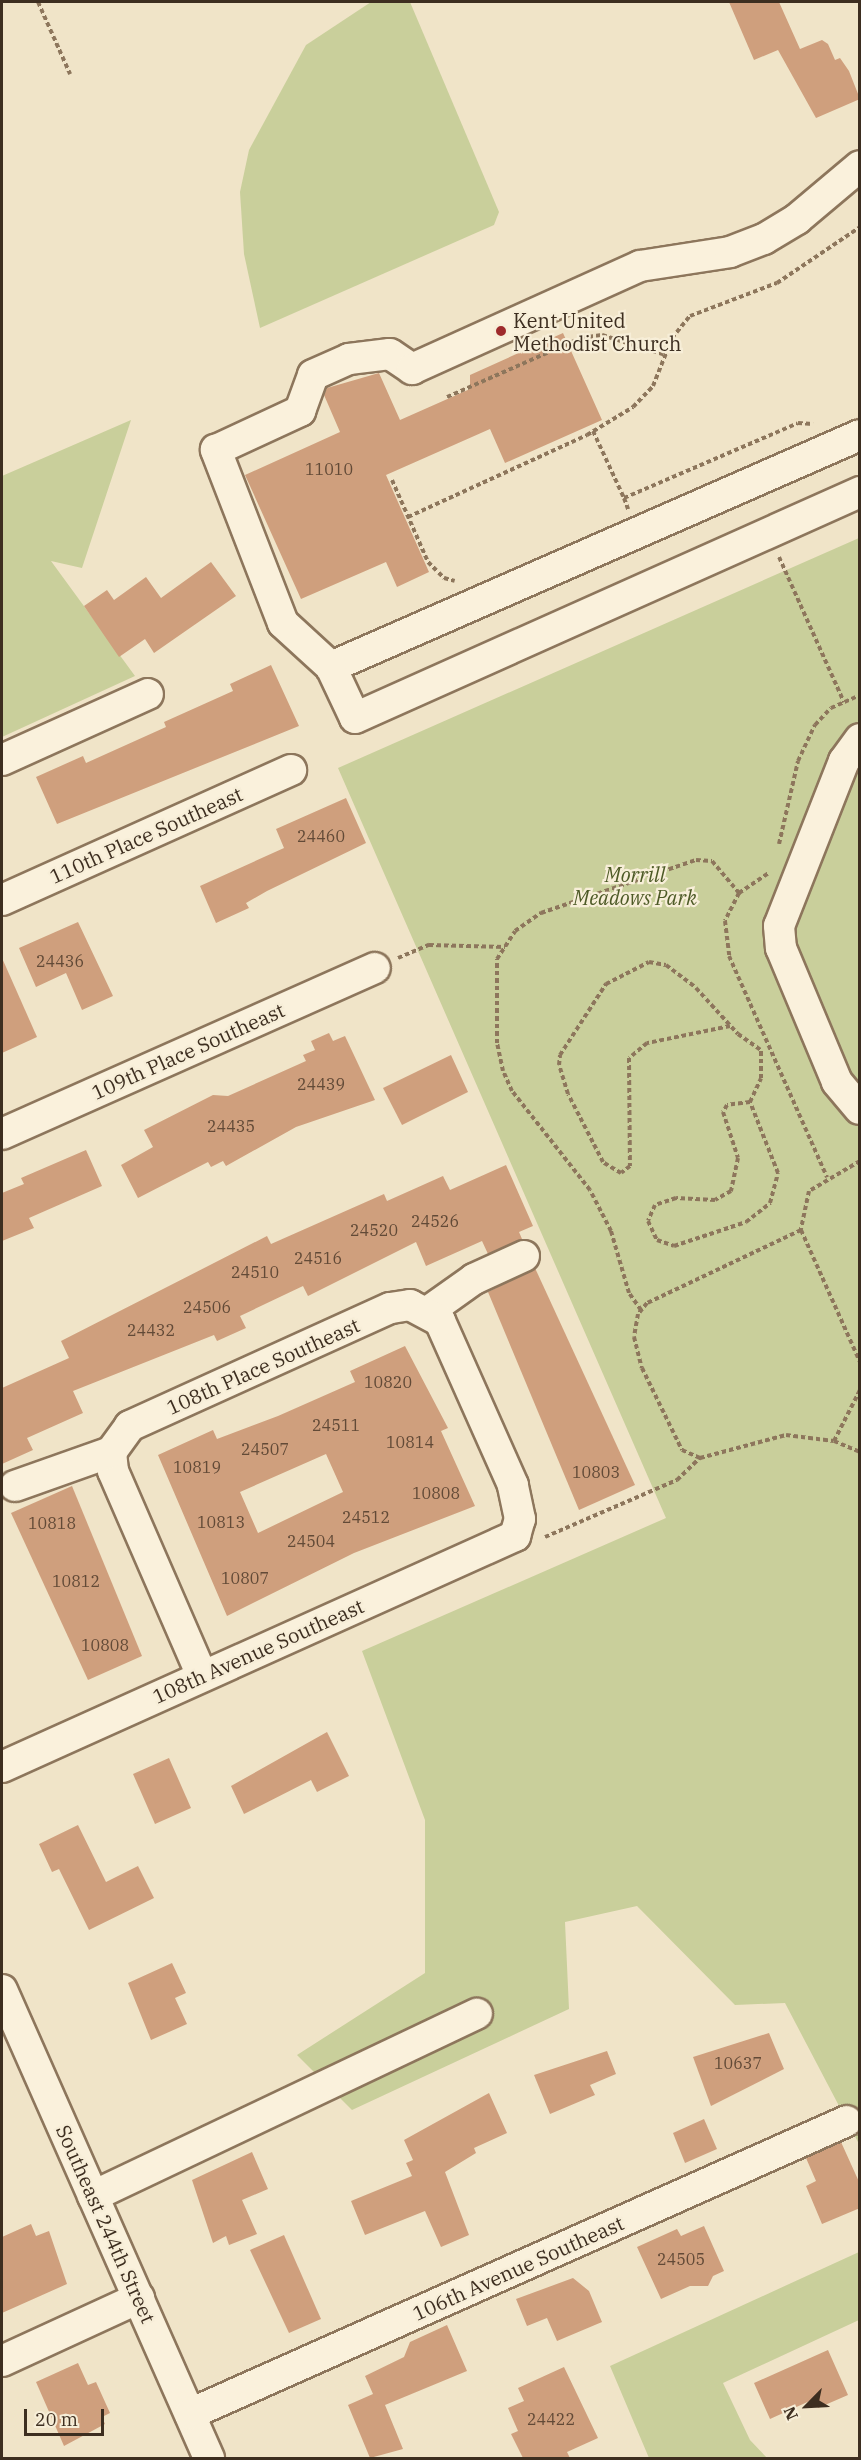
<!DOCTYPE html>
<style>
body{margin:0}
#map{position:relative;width:861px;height:2460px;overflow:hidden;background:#f0e4c8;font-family:"IBM Plex Serif",serif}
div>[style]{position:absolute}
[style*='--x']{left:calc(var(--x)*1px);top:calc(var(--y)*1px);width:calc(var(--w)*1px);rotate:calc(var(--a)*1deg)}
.green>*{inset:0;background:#c9cf9b}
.building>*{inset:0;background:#cf9f7d}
.path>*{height:4px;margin-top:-2px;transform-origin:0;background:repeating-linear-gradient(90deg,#8d765c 0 4.5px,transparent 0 7.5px)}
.roads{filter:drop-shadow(2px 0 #8d765c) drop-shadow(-2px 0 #8d765c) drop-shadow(0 2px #8d765c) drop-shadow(0 -2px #8d765c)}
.minor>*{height:30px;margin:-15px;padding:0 15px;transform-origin:15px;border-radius:15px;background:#faf1dc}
.dots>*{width:16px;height:16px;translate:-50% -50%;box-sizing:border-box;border:3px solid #f7eed8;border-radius:50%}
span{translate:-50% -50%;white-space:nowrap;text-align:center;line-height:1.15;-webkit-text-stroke:4.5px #f7eed8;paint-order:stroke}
.number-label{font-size:16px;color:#624a37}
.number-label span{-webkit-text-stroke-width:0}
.poi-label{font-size:20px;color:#3d2e20}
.left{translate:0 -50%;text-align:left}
.street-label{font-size:20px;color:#3d2e20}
.park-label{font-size:20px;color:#4d5a26;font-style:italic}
.frame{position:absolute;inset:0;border:3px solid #3d2e20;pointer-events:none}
.north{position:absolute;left:777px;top:2376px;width:60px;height:60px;-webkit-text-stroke:4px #f7eed8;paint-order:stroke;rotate:246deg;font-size:16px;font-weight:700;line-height:24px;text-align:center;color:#3d2e20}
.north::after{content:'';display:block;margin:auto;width:21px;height:27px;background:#3d2e20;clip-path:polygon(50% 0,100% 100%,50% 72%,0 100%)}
.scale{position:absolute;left:24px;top:2409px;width:80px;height:27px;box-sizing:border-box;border:3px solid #3d2e20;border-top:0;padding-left:8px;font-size:18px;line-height:21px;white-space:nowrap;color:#3d2e20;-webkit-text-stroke:4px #f7eed8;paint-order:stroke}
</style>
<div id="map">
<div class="green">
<div style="clip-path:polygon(371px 2px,410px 2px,499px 212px,494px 225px,260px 328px,244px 254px,240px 192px,249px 150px,306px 45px)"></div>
<div style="clip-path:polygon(131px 420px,82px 568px,51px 561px,135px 676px,2px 737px,2px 476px)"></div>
<div style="clip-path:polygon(859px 538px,859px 2144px,785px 2003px,735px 2005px,637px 1906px,565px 1922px,569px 2009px,352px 2110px,297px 2055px,425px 1973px,425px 1820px,362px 1651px,666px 1518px,338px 768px)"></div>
<div style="clip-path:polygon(859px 2252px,859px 2320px,723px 2383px,750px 2440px,767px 2458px,649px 2458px,610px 2366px)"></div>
</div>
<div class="building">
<div style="clip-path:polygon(729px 2px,779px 2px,800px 49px,822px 40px,828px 44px,835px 60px,840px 58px,849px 71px,860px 99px,816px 118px,778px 50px,754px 60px)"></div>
<div style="clip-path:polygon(563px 333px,602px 420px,505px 463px,490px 429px,386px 475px,429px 572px,397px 587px,386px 562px,301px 599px,245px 475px,340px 432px,324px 395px,327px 388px,379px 373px,400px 420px,470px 389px,470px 375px)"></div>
<div style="clip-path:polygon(211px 562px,236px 596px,154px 653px,145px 639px,119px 657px,84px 606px,107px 590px,114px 600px,146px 577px,161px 598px)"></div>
<div style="clip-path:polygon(271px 665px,299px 726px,57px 824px,36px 777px,83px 756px,86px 763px,166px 727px,164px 722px,233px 691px,230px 684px)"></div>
<div style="clip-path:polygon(346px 798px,366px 843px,267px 891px,246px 903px,249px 908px,216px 923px,200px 886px,284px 848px,276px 829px)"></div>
<div style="clip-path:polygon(78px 922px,113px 996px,82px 1010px,66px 973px,36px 987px,19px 948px)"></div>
<div style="clip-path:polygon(2px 958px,37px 1037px,2px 1053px)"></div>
<div style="clip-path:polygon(329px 1033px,333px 1041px,345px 1036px,375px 1100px,296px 1127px,226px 1166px,223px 1161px,211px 1167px,208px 1162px,138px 1198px,121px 1165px,153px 1147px,144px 1130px,213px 1095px,228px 1096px,306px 1061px,303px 1055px,315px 1050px,311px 1041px)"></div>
<div style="clip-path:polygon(451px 1055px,468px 1092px,402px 1125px,383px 1088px)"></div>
<div style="clip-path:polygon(86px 1150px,102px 1186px,29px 1218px,34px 1228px,2px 1241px,2px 1193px,24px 1184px,21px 1178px)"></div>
<div style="clip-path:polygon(506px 1165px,533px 1226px,519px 1232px,522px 1239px,488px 1254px,482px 1241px,426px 1266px,416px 1242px,308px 1296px,303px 1286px,240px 1316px,246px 1328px,217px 1341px,214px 1335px,73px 1391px,83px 1413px,27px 1438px,33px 1450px,2px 1464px,2px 1388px,69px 1358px,61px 1341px,267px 1236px,271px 1244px,384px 1194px,387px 1201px,443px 1176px,450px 1190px)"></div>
<div style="clip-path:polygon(535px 1268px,635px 1485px,579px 1510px,488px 1292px)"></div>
<div style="clip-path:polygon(evenodd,405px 1346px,448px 1428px,441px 1431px,475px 1506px,354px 1553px,227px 1616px,158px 1455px,213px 1430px,217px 1439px,278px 1416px,355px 1382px,350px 1371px,405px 1346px,326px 1454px,343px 1492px,258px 1533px,240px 1492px,326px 1454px)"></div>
<div style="clip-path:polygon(72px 1486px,142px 1656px,88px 1680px,11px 1513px)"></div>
<div style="clip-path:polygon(327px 1732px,349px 1776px,317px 1792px,311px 1780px,244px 1814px,231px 1786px)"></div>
<div style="clip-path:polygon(169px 1758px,191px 1808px,155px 1824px,133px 1774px)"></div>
<div style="clip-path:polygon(78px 1825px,106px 1882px,138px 1866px,154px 1898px,89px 1930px,59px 1869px,52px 1872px,39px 1844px)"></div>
<div style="clip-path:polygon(172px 1963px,186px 1993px,175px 1998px,187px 2024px,151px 2040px,128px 1983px)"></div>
<div style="clip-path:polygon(769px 2033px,784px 2069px,711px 2106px,693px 2057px)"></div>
<div style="clip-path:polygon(607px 2051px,616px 2074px,590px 2085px,595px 2095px,550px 2114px,534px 2075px)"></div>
<div style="clip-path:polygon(489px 2093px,507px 2133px,474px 2148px,476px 2153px,445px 2172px,469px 2235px,441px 2247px,425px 2211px,365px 2235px,351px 2201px,412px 2176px,406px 2163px,413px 2160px,404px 2140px)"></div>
<div style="clip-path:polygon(704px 2119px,717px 2149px,685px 2163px,673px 2133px)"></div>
<div style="clip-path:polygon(841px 2142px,860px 2184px,860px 2208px,822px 2224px,806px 2186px,816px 2181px,806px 2158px)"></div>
<div style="clip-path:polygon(252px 2152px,268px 2189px,242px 2200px,257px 2234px,229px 2245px,226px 2236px,213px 2243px,192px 2180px)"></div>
<div style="clip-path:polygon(31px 2224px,36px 2236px,49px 2231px,67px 2284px,2px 2313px,2px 2237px)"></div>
<div style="clip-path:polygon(704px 2226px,724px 2271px,713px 2276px,708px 2286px,690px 2286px,661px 2299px,637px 2247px,677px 2229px,681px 2236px)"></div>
<div style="clip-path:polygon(284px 2235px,321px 2319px,289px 2333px,250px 2250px)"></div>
<div style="clip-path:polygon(573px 2278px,589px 2291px,602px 2322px,557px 2341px,547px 2318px,527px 2326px,516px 2299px)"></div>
<div style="clip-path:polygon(447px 2325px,467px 2371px,385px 2405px,403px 2449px,370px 2458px,348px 2405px,373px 2394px,365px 2376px,404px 2357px,410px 2342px)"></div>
<div style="clip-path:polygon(828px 2350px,848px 2395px,818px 2408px,814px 2399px,770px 2419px,754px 2383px)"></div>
<div style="clip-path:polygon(78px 2363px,88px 2385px,96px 2382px,110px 2413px,102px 2417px,105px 2424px,64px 2446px,36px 2382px)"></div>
<div style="clip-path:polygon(564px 2367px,598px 2438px,567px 2452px,570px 2458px,523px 2458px,511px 2434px,518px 2431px,508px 2408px,524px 2401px,518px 2388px)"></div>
</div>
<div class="path">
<div style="--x:38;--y:2;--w:79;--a:66"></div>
<div style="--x:447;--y:397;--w:146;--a:-23.8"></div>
<div style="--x:581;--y:338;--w:21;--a:-8"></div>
<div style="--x:602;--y:335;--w:67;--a:17.4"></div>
<div style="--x:593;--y:431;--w:74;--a:65.2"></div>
<div style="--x:624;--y:498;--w:189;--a:-23.3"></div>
<div style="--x:798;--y:423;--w:15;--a:4"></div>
<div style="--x:392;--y:480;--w:90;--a:66.3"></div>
<div style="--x:428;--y:562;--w:23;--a:45"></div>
<div style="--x:444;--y:578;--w:11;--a:15"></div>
<div style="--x:624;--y:498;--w:12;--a:70"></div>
<div style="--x:408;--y:517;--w:197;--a:-24.6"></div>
<div style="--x:587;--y:435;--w:54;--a:-31.3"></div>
<div style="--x:633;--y:407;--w:29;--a:-46"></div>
<div style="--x:653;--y:386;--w:52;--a:-68.4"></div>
<div style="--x:672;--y:338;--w:28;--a:-51"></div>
<div style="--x:690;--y:316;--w:93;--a:-20.8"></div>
<div style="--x:777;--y:283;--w:100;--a:-34"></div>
<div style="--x:779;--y:557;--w:159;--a:65.9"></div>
<div style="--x:779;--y:844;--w:85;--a:-77.1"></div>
<div style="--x:798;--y:761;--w:40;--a:-65"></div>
<div style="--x:815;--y:725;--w:23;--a:-47"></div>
<div style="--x:831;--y:708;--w:32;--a:-24"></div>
<div style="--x:739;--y:893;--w:31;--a:117"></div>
<div style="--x:725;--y:921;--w:35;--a:83"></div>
<div style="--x:729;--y:956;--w:242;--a:66.1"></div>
<div style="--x:398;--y:958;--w:34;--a:-23"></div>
<div style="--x:429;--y:945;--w:76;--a:1.5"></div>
<div style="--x:730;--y:1026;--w:85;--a:168.4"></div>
<div style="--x:647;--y:1043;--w:23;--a:140"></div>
<div style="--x:629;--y:1058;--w:108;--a:89.5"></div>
<div style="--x:630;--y:1166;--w:11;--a:142"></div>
<div style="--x:621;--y:1173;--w:21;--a:-149"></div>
<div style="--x:603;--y:1162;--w:76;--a:-117.2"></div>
<div style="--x:568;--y:1094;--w:30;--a:-107"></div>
<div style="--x:559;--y:1065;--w:10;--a:-84"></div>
<div style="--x:560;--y:1055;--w:85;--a:-57.1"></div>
<div style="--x:606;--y:984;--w:48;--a:-27.1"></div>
<div style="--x:649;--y:962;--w:17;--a:10"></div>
<div style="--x:666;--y:965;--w:38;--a:37"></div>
<div style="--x:696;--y:988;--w:62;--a:47.6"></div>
<div style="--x:738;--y:1034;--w:28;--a:35"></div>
<div style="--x:750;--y:1102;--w:23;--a:173"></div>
<div style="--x:727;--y:1105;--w:8;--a:120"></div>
<div style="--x:723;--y:1112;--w:48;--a:71.9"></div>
<div style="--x:738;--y:1158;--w:34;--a:102"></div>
<div style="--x:731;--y:1191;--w:18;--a:151"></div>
<div style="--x:715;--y:1200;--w:39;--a:-177"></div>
<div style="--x:676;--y:1198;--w:22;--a:162"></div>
<div style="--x:655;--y:1205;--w:17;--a:114"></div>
<div style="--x:648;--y:1221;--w:21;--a:65"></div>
<div style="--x:657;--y:1240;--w:18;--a:19"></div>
<div style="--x:674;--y:1246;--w:76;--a:-18.4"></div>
<div style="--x:746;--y:1222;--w:31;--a:-38"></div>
<div style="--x:770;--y:1203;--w:31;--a:-75"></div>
<div style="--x:778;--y:1173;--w:76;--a:-111.5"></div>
<div style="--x:750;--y:1102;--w:26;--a:-65"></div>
<div style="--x:761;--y:1078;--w:28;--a:-90"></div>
<div style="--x:860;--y:1161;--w:59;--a:149.5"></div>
<div style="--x:809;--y:1191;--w:40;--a:102"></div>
<div style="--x:801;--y:1230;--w:170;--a:154.6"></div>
<div style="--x:647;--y:1303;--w:14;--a:129"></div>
<div style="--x:638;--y:1314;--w:23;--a:100"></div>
<div style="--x:634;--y:1337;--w:32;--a:76"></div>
<div style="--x:642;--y:1368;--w:91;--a:64"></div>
<div style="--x:682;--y:1450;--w:20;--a:24"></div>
<div style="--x:700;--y:1458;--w:89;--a:-15"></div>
<div style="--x:786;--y:1435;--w:48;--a:7.1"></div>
<div style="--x:834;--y:1441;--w:28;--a:23"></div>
<div style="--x:801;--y:1230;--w:145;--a:65.9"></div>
<div style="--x:641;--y:1310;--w:21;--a:-125"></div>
<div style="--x:629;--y:1293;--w:65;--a:-106.2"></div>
<div style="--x:611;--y:1231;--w:46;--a:-117.1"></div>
<div style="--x:590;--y:1190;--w:126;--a:-128.2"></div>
<div style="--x:512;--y:1091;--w:22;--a:-114"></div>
<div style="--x:503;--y:1071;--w:29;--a:-102"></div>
<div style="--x:497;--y:1043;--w:84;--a:-90"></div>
<div style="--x:497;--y:959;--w:33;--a:-57"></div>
<div style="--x:515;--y:931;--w:32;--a:-35"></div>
<div style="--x:541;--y:913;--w:164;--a:-18.9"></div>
<div style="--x:696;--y:860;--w:16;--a:4"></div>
<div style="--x:712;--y:861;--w:42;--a:49.8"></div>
<div style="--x:739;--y:893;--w:36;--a:-34"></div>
<div style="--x:834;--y:1441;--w:57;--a:-63"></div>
<div style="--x:545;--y:1537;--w:144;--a:-23.4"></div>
<div style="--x:677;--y:1480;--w:32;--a:-44"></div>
</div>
<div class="roads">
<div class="minor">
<div style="--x:860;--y:435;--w:578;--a:156.32"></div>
<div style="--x:331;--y:667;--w:56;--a:64.8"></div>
<div style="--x:355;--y:718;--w:553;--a:-24.11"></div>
<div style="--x:331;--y:667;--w:65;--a:-137.5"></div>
<div style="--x:283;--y:623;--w:186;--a:-111.2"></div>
<div style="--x:216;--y:450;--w:93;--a:-24.9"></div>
<div style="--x:300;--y:411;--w:38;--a:-70"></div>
<div style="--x:313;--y:375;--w:39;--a:-24"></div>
<div style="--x:349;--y:359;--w:41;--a:-7"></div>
<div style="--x:390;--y:354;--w:27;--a:34"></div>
<div style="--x:412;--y:369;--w:250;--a:-24.3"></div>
<div style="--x:640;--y:266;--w:91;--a:-8.8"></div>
<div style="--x:730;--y:252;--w:36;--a:-21"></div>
<div style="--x:764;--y:239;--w:39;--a:-31"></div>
<div style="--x:797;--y:219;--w:82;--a:-40.1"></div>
<div style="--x:860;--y:739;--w:27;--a:126"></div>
<div style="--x:844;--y:761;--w:177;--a:111.5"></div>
<div style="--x:779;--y:926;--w:22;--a:85"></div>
<div style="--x:781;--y:948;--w:145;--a:67.3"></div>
<div style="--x:837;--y:1082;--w:35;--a:50"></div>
<div style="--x:2;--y:760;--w:160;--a:-24.3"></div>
<div style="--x:2;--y:900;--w:317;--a:-24.2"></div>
<div style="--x:2;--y:1134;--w:408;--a:-24"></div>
<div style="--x:429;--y:1311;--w:55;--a:-35.4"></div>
<div style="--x:474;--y:1279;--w:55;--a:-24.7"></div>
<div style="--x:111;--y:1452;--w:19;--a:84"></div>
<div style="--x:113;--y:1471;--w:223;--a:66.5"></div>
<div style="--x:15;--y:1486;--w:102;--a:-19.5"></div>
<div style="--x:2;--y:1767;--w:563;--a:-24.24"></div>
<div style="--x:515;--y:1536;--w:18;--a:-74"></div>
<div style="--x:520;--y:1519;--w:35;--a:-102"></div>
<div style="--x:513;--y:1485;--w:180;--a:-114"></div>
<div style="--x:440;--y:1321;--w:34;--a:-152"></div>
<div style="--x:410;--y:1305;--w:20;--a:171"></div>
<div style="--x:390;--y:1308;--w:286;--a:155.6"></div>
<div style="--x:130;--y:1426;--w:32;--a:126"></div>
<div style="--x:2;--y:1990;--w:512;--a:66.14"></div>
<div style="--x:93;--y:2196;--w:425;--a:-25.4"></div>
<div style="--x:2;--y:2361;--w:151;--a:-24.7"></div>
<div style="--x:190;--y:2414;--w:719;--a:-24.04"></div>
</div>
</div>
<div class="dots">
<div style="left:501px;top:331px;background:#9e2a2b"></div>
</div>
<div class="number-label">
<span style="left:329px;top:469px">11010</span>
<span style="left:321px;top:836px">24460</span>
<span style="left:60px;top:961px">24436</span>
<span style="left:321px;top:1084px">24439</span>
<span style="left:231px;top:1126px">24435</span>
<span style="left:435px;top:1221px">24526</span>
<span style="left:374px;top:1230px">24520</span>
<span style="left:318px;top:1258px">24516</span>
<span style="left:255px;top:1272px">24510</span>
<span style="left:207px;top:1307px">24506</span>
<span style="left:151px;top:1330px">24432</span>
<span style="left:388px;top:1382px">10820</span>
<span style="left:336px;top:1425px">24511</span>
<span style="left:410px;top:1442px">10814</span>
<span style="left:265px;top:1449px">24507</span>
<span style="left:197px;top:1467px">10819</span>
<span style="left:596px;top:1472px">10803</span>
<span style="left:436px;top:1493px">10808</span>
<span style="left:366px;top:1517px">24512</span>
<span style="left:221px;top:1522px">10813</span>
<span style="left:52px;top:1523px">10818</span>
<span style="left:311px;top:1541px">24504</span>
<span style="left:245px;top:1578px">10807</span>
<span style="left:76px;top:1581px">10812</span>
<span style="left:105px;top:1645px">10808</span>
<span style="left:738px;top:2063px">10637</span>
<span style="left:681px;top:2259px">24505</span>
<span style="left:551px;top:2419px">24422</span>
</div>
<div class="poi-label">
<span class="left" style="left:513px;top:332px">Kent United<br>Methodist Church</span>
</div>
<div class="street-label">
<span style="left:146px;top:835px;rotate:-24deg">110th Place Southeast</span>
<span style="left:188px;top:1051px;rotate:-24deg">109th Place Southeast</span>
<span style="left:263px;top:1366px;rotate:-24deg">108th Place Southeast</span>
<span style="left:258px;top:1651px;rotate:-24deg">108th Avenue Southeast</span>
<span style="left:106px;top:2224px;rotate:66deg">Southeast 244th Street</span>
<span style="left:518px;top:2268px;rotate:-24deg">106th Avenue Southeast</span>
</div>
<div class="park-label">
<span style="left:635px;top:886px">Morrill<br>Meadows Park</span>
</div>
<div class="frame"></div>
<div class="north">N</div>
<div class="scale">20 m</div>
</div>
